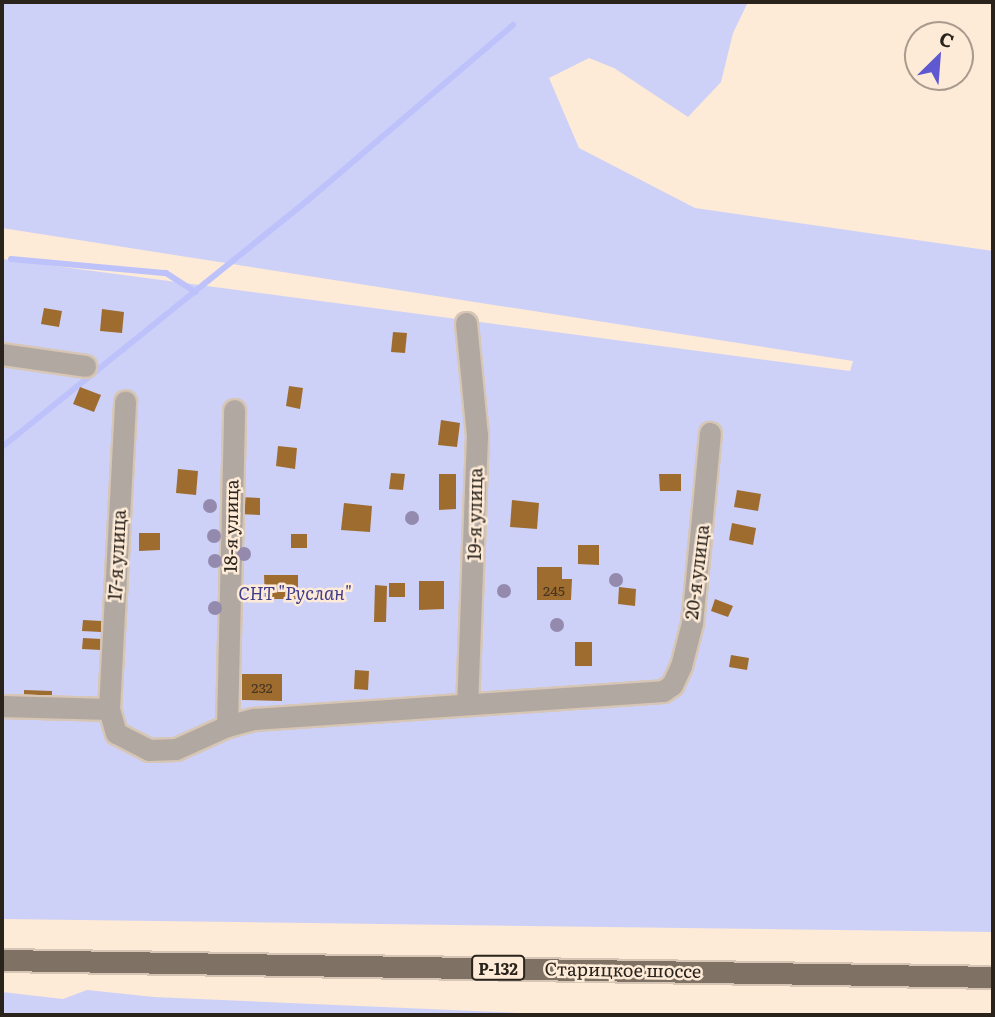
<!DOCTYPE html>
<meta charset="utf-8">
<style>
body{margin:0}
#map{position:relative;width:995px;height:1017px;overflow:hidden;background:#fdead7;font-family:Literata,serif}
div>[style]{position:absolute}
[style*='--x']{left:calc(var(--x)*1px);top:calc(var(--y)*1px);width:calc(var(--w)*1px);rotate:calc(var(--a)*1deg)}
.green>*{inset:0;background:#cdd1f8}
.stream>*{height:6px;margin:-3px;padding:0 3px;transform-origin:3px;border-radius:3px;background:#bdc2fb}
.building>*{inset:0;background:#9f6c2f}
.roads{filter:drop-shadow(2px 0 #d7c6b5) drop-shadow(-2px 0 #d7c6b5) drop-shadow(0 2px #d7c6b5) drop-shadow(0 -2px #d7c6b5)}
.minor>*{height:21px;margin:-10.5px;padding:0 10.5px;transform-origin:10.5px;border-radius:10.5px;background:#b1a9a1}
.major>*{height:21px;margin:-10.5px;padding:0 10.5px;transform-origin:10.5px;border-radius:10.5px;background:#7f7163}
.trees>*{width:14px;height:14px;margin:-7px;border-radius:50%;background:#948aae}
span{translate:-50% -50%;white-space:nowrap;text-align:center;line-height:1.15;-webkit-text-stroke:5px #fdead7;paint-order:stroke}
.number-label{font-size:14px;color:#463521}
.number-label span{-webkit-text-stroke-width:0}
.shield-label span{padding:2px 5px;background:#fdead7;border:2px solid;border-radius:5px;-webkit-text-stroke-width:0}
.shield-label{font-size:16px;color:#29231c;font-weight:700}
.street-label{font-size:18px;color:#29231c}
.park-label{font-size:18px;color:#3f3c8d;font-style:italic}
.frame{position:absolute;inset:0;border:4px solid #29231c;pointer-events:none}
.north{position:absolute;left:904px;top:21px;width:70px;height:70px;box-sizing:border-box;background:#fdead7;border:2px solid #a89a8c;border-radius:50%;rotate:25deg;font-size:19px;font-weight:700;line-height:28px;text-align:center;color:#29231c}
.north::after{content:'';display:block;margin:auto;width:24px;height:32px;background:#5e58d1;clip-path:polygon(50% 0,100% 100%,50% 72%,0 100%)}
</style>
<div id="map">
<div class="green">
<div style="clip-path:polygon(2px 2px,748px 2px,733px 33px,721px 82px,688px 117px,614px 68px,589px 58px,549px 78px,579px 148px,695px 208px,993px 251px,993px 932px,2px 919px,2px 259px,850px 371px,853px 361px,2px 228px)"></div>
<div style="clip-path:polygon(87px 990px,154px 997px,565px 1015px,2px 1015px,2px 992px,63px 999px)"></div>
</div>
<div class="stream">
<div style="--x:11;--y:259;--w:156;--a:5.2"></div>
<div style="--x:166;--y:273;--w:35;--a:33"></div>
<div style="--x:2;--y:447;--w:392;--a:-38.9"></div>
<div style="--x:307;--y:201;--w:271;--a:-40.5"></div>
</div>
<div class="building">
<div style="clip-path:polygon(44px 308px,62px 311px,59px 327px,41px 324px)"></div>
<div style="clip-path:polygon(102px 309px,124px 312px,122px 333px,100px 331px)"></div>
<div style="clip-path:polygon(393px 332px,407px 333px,405px 353px,391px 352px)"></div>
<div style="clip-path:polygon(289px 386px,303px 388px,300px 409px,286px 406px)"></div>
<div style="clip-path:polygon(80px 387px,101px 395px,94px 412px,73px 404px)"></div>
<div style="clip-path:polygon(441px 420px,460px 423px,457px 447px,438px 445px)"></div>
<div style="clip-path:polygon(278px 446px,297px 448px,295px 469px,276px 466px)"></div>
<div style="clip-path:polygon(178px 469px,198px 471px,196px 495px,176px 493px)"></div>
<div style="clip-path:polygon(391px 473px,405px 474px,403px 490px,389px 489px)"></div>
<div style="clip-path:polygon(439px 474px,456px 474px,456px 509px,439px 510px)"></div>
<div style="clip-path:polygon(659px 474px,681px 474px,681px 491px,660px 491px)"></div>
<div style="clip-path:polygon(737px 490px,761px 494px,758px 511px,734px 507px)"></div>
<div style="clip-path:polygon(239px 497px,260px 498px,260px 515px,238px 514px)"></div>
<div style="clip-path:polygon(512px 500px,539px 503px,537px 529px,510px 527px)"></div>
<div style="clip-path:polygon(344px 503px,372px 506px,370px 532px,341px 530px)"></div>
<div style="clip-path:polygon(732px 523px,756px 528px,753px 545px,729px 540px)"></div>
<div style="clip-path:polygon(139px 533px,160px 533px,160px 550px,139px 551px)"></div>
<div style="clip-path:polygon(291px 534px,307px 534px,307px 548px,291px 548px)"></div>
<div style="clip-path:polygon(578px 545px,599px 545px,599px 565px,578px 564px)"></div>
<div style="clip-path:polygon(537px 567px,562px 567px,562px 579px,572px 579px,571px 600px,537px 600px)"></div>
<div style="clip-path:polygon(264px 575px,298px 575px,298px 599px,265px 599px)"></div>
<div style="clip-path:polygon(419px 581px,444px 581px,444px 609px,419px 610px)"></div>
<div style="clip-path:polygon(389px 583px,405px 583px,405px 597px,389px 597px)"></div>
<div style="clip-path:polygon(375px 585px,387px 586px,386px 622px,374px 622px)"></div>
<div style="clip-path:polygon(619px 587px,636px 589px,635px 606px,618px 604px)"></div>
<div style="clip-path:polygon(715px 599px,733px 606px,728px 617px,711px 611px)"></div>
<div style="clip-path:polygon(83px 620px,102px 621px,101px 632px,82px 631px)"></div>
<div style="clip-path:polygon(83px 638px,102px 639px,101px 650px,82px 649px)"></div>
<div style="clip-path:polygon(575px 642px,592px 642px,592px 666px,575px 666px)"></div>
<div style="clip-path:polygon(731px 655px,749px 658px,747px 670px,729px 667px)"></div>
<div style="clip-path:polygon(355px 670px,369px 671px,368px 690px,354px 689px)"></div>
<div style="clip-path:polygon(242px 674px,282px 674px,282px 701px,242px 700px)"></div>
<div style="clip-path:polygon(24px 690px,52px 691px,52px 704px,24px 704px)"></div>
</div>
<div class="roads">
<div class="minor">
<div style="--x:466;--y:323;--w:113;--a:84.4"></div>
<div style="--x:477;--y:435;--w:269;--a:92.1"></div>
<div style="--x:2;--y:354;--w:84;--a:8.2"></div>
<div style="--x:2;--y:706;--w:107;--a:1.6"></div>
<div style="--x:109;--y:709;--w:25;--a:74"></div>
<div style="--x:116;--y:733;--w:37;--a:27"></div>
<div style="--x:149;--y:750;--w:27;--a:-2"></div>
<div style="--x:176;--y:749;--w:56;--a:-24.3"></div>
<div style="--x:227;--y:726;--w:28;--a:-15"></div>
<div style="--x:254;--y:719;--w:410;--a:-3.9"></div>
<div style="--x:663;--y:691;--w:11;--a:-34"></div>
<div style="--x:672;--y:685;--w:21;--a:-65"></div>
<div style="--x:681;--y:666;--w:44;--a:-75.7"></div>
<div style="--x:692;--y:623;--w:191;--a:-84.6"></div>
<div style="--x:109;--y:709;--w:308;--a:-87"></div>
<div style="--x:227;--y:726;--w:316;--a:-88.7"></div>
</div>
<div class="major">
<div style="--x:2;--y:960;--w:991;--a:0.98"></div>
</div>
</div>
<div class="trees">
<div style="left:210px;top:506px"></div>
<div style="left:412px;top:518px"></div>
<div style="left:214px;top:536px"></div>
<div style="left:244px;top:554px"></div>
<div style="left:215px;top:561px"></div>
<div style="left:616px;top:580px"></div>
<div style="left:504px;top:591px"></div>
<div style="left:215px;top:608px"></div>
<div style="left:557px;top:625px"></div>
</div>
<div class="number-label">
<span style="left:554px;top:590px">245</span>
<span style="left:262px;top:687px">232</span>
</div>
<div class="shield-label">
<span style="left:498px;top:968px">Р-132</span>
</div>
<div class="street-label">
<span style="left:475px;top:514px;rotate:-89deg">19-я улица</span>
<span style="left:231px;top:526px;rotate:-89deg">18-я улица</span>
<span style="left:117px;top:555px;rotate:-87deg">17-я улица</span>
<span style="left:697px;top:572px;rotate:-83deg">20-я улица</span>
<span style="left:623px;top:970px;rotate:1deg">Старицкое шоссе</span>
</div>
<div class="park-label">
<span style="left:295px;top:593px">СНТ "Руслан"</span>
</div>
<div class="frame"></div>
<div class="north">С</div>
</div>
